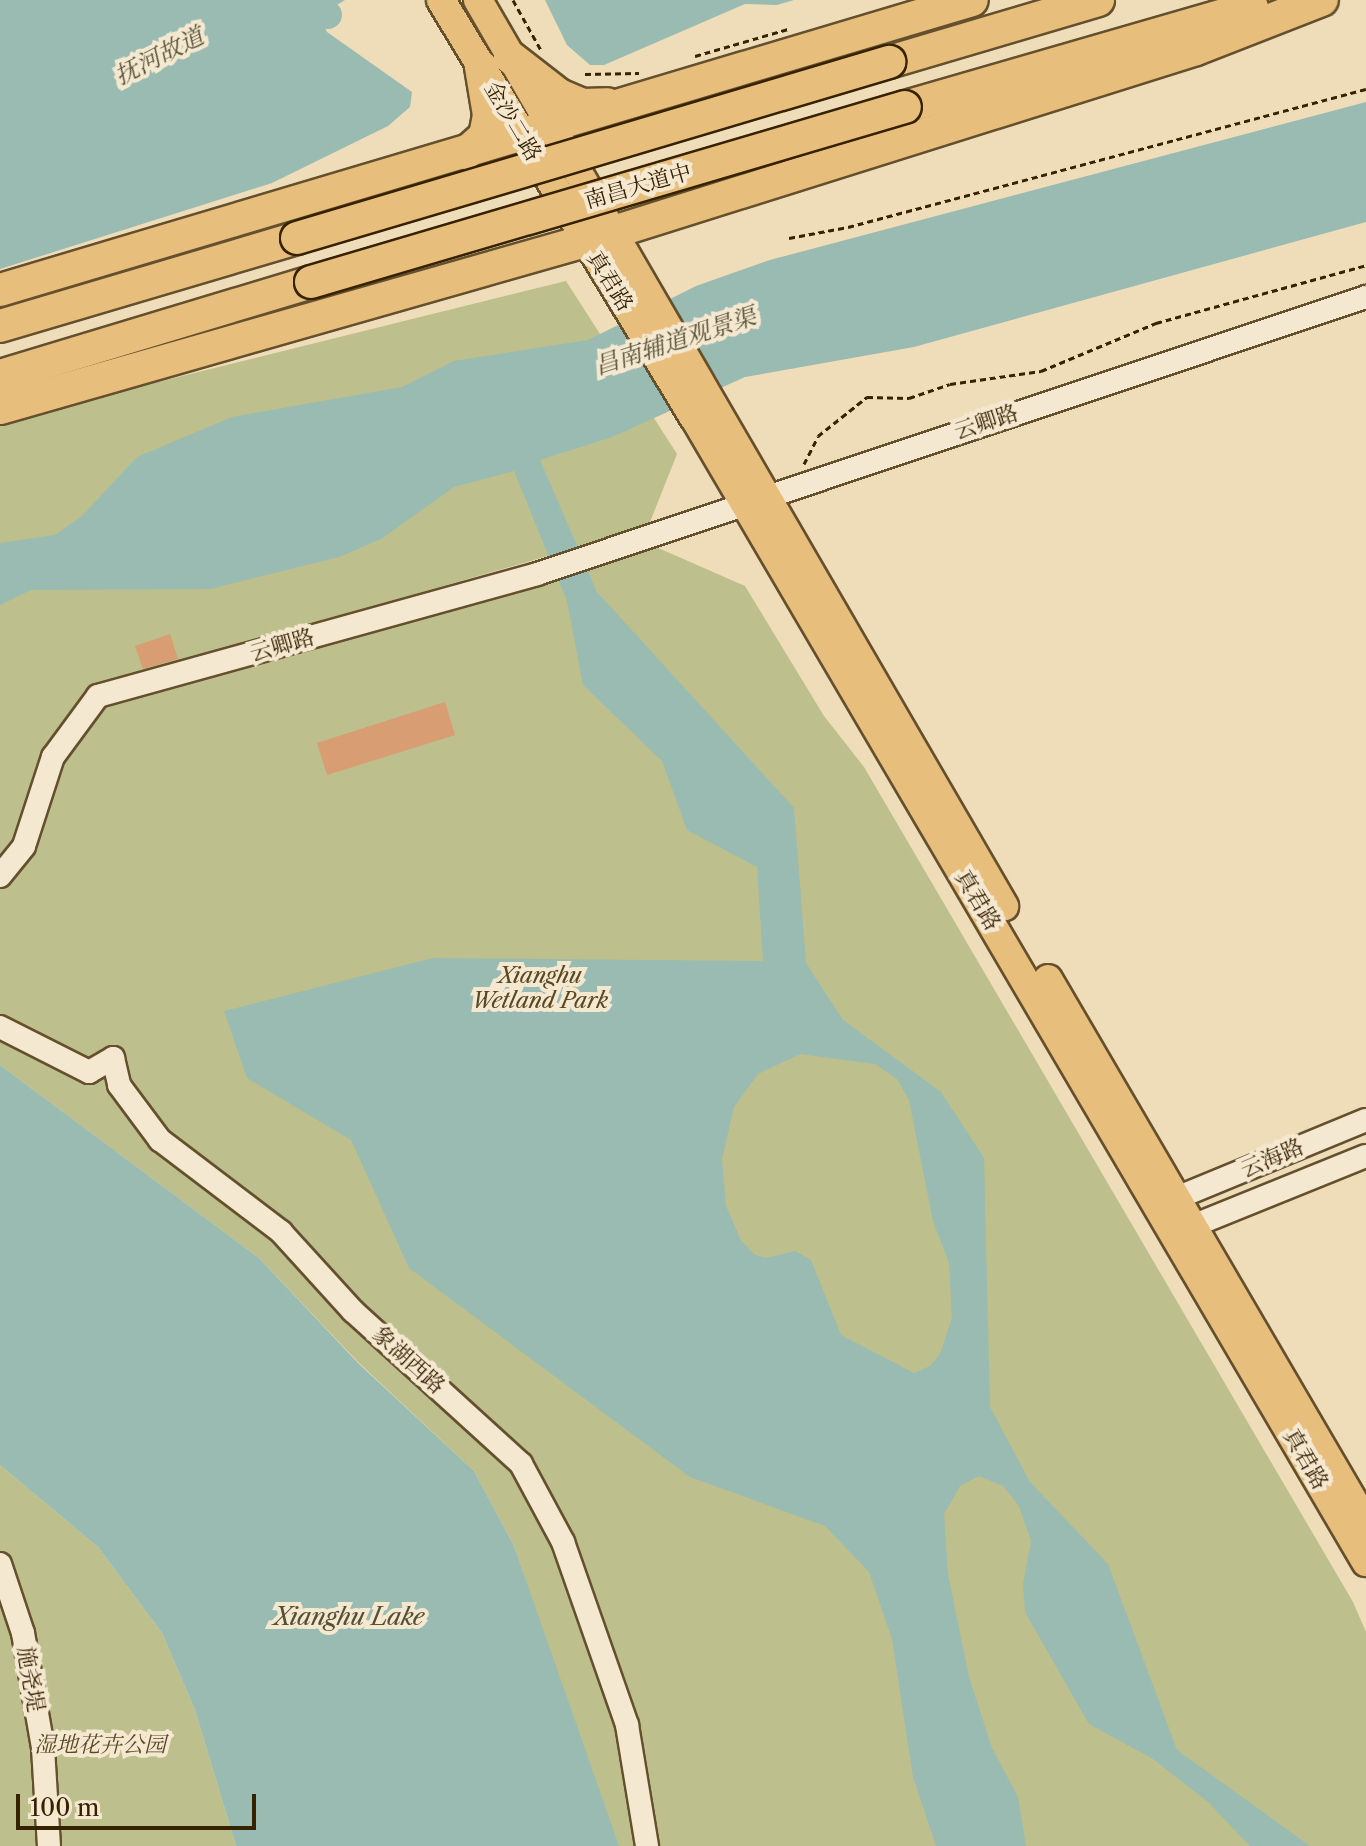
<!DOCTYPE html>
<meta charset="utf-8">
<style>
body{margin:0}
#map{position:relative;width:1366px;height:1846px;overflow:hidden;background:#efdcb8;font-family:"Libre Caslon Text","Noto Serif SC",serif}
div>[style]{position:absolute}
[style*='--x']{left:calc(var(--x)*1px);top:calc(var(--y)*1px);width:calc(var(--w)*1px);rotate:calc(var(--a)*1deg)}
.green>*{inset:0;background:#bdbf8c}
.water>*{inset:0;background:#9abbb1}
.river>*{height:28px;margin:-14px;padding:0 14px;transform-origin:14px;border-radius:14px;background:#9abbb1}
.building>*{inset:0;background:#d89d72}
.path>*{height:3px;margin-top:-1.5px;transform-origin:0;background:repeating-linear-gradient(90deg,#372200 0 6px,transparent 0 10px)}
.roads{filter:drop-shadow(2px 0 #65502e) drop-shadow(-2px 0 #65502e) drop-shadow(0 2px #65502e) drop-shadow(0 -2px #65502e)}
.minor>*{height:22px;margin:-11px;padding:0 11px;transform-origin:11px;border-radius:11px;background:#f5e8d1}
.major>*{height:28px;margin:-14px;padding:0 14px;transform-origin:14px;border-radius:14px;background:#e8be7c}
.highway>*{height:32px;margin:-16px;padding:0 16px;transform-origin:16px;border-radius:16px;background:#e8be7c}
.bridges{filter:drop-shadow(2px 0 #372200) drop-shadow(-2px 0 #372200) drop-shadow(0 2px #372200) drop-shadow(0 -2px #372200)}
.highway-bridge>*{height:32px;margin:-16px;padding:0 16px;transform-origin:16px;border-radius:16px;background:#e8be7c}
span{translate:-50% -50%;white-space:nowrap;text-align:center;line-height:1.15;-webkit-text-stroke:8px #f5e8d1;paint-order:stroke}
.street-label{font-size:22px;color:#372200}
.park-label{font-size:22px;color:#584923;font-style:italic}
.water-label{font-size:24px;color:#555035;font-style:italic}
.scale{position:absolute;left:16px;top:1794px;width:240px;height:36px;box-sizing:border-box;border:4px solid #372200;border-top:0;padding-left:10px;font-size:24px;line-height:28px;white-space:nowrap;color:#372200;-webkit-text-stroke:6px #f5e8d1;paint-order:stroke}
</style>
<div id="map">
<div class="green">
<div style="clip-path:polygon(566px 281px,677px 454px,648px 527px,97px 686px,16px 841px,0 859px,0 421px)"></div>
<div style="clip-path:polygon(656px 547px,745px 586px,824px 716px,864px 767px,1353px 1602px,1366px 1632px,1366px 1846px,615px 1846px,514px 1546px,474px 1471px,358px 1362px,259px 1258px,0 1065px,0 889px,34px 847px,59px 767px,90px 710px)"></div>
<div style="clip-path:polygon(0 1465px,98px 1547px,162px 1633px,195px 1710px,236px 1846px,0 1846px)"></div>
</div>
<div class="water">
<div style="clip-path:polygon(0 0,345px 0,319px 16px,327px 32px,412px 92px,410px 107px,388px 126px,272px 183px,0 269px)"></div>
<div style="clip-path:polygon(545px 0,794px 0,777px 5px,745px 4px,604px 65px,590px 65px,567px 45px)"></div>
<div style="clip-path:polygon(evenodd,1366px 102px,1366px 222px,914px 347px,745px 377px,612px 437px,540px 460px,597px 592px,794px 808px,806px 963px,843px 1020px,941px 1092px,984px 1158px,990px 1407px,1030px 1482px,1108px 1564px,1177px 1750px,1310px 1846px,1250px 1846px,1208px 1802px,1153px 1759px,1089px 1724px,1025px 1612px,1023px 1584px,1031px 1541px,1019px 1506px,1003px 1486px,979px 1476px,960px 1486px,944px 1514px,948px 1574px,969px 1677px,992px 1748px,1018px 1797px,1026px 1846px,936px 1846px,913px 1777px,892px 1639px,869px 1572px,825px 1526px,690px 1477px,409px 1268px,351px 1140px,247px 1078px,224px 1011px,433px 958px,763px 961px,757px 867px,687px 830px,662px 761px,583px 685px,567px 601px,514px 471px,454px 487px,381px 539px,339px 557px,210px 589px,31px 590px,0 605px,0 543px,55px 535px,82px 516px,137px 457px,232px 417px,402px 387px,454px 361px,588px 340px,696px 286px,770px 260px,1366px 102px,800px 1054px,875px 1064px,897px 1079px,909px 1100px,933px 1221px,949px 1263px,952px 1318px,940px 1354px,930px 1366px,914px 1373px,841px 1335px,811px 1260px,795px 1251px,766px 1258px,755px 1255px,741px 1240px,726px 1206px,722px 1159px,734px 1107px,758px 1074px,800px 1054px)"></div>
<div style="clip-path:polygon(0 1065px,259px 1258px,358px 1363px,474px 1471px,514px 1546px,619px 1846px,236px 1846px,195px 1710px,162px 1633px,98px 1547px,0 1465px)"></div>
</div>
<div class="river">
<div style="--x:281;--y:13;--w:47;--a:2.4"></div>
</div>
<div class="building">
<div style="clip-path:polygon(170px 634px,178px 659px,143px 669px,135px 646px)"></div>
<div style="clip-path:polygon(445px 702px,455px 735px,327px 775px,317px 743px)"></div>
</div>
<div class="path">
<div style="--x:513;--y:0;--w:57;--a:60.8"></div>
<div style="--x:695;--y:56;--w:97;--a:-16.2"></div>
<div style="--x:585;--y:74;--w:54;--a:-1.1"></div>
<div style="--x:789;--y:238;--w:60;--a:-10.6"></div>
<div style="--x:848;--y:227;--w:536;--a:-14.92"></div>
<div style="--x:804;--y:464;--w:31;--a:-63"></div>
<div style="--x:818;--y:436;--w:63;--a:-38.5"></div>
<div style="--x:867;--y:397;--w:42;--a:1.4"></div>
<div style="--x:909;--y:398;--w:43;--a:-18.9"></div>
<div style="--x:950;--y:384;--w:92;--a:-8.1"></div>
<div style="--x:1041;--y:371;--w:125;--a:-22.7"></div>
<div style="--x:1156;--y:323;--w:218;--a:-15.4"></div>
</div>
<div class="roads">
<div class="minor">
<div style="--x:0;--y:876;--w:38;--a:-51"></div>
<div style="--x:24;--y:846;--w:94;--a:-72"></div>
<div style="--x:53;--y:757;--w:76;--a:-53.6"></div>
<div style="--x:98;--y:696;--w:456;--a:-15.5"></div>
<div style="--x:537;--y:574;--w:874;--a:-18.48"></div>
<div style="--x:0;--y:1027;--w:100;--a:26.8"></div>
<div style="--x:89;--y:1072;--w:28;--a:-30"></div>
<div style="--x:113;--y:1058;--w:28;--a:77"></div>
<div style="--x:119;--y:1085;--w:69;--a:53.3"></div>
<div style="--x:160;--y:1140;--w:152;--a:37.2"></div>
<div style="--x:281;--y:1232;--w:107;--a:47.7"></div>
<div style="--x:353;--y:1311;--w:227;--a:42.3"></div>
<div style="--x:521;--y:1464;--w:89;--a:61.7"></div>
<div style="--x:563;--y:1542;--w:194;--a:70.7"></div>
<div style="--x:627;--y:1725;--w:123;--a:80.6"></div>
<div style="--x:1179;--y:1197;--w:202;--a:-22.4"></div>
<div style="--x:1195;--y:1225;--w:184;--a:-22"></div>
<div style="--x:0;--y:1564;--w:73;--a:71.6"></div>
<div style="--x:23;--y:1633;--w:117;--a:80.1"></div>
<div style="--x:43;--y:1748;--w:98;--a:86.5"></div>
</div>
<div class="major">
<div style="--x:441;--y:0;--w:488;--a:58.8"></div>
<div style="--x:694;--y:417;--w:1328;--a:59.59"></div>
<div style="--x:478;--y:0;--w:1048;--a:59.86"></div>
<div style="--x:1048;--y:979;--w:630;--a:59.69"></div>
</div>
<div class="highway">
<div style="--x:510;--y:57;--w:62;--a:37.8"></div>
<div style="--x:559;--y:95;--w:25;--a:23"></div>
<div style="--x:582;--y:105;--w:25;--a:-2"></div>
<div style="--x:889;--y:62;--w:218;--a:-16.5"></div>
<div style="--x:905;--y:107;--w:361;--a:-16.1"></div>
<div style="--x:466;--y:153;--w:25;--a:-42"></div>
<div style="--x:485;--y:136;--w:21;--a:-79"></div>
<div style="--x:489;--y:115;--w:49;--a:-99.5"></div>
<div style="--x:0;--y:290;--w:1014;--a:-16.61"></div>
<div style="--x:0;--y:326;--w:310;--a:-16.5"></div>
<div style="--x:0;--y:376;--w:325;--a:-16.8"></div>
<div style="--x:0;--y:408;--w:608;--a:-15.93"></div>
<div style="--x:585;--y:241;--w:640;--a:-17.44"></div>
<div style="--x:1196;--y:49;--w:135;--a:-21.3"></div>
</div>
</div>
<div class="bridges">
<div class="highway-bridge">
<div style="--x:297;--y:238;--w:618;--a:-16.56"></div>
<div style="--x:311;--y:282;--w:619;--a:-16.42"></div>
</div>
</div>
<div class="street-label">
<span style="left:513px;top:121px;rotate:59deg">金沙二路</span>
<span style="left:638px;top:186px;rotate:-16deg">南昌大道中</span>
<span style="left:610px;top:281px;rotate:58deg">真君路</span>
<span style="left:986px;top:422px;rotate:-18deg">云卿路</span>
<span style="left:282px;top:645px;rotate:-16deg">云卿路</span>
<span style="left:978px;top:900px;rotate:59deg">真君路</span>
<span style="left:1272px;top:1158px;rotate:-23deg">云海路</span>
<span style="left:409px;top:1360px;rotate:42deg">象湖西路</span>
<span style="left:1306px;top:1459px;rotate:60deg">真君路</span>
<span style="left:31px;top:1679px;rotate:80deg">施尧堤</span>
</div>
<div class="park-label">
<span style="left:540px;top:988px">Xianghu<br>Wetland Park</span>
<span style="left:100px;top:1745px">湿地花卉公园</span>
</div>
<div class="water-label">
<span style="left:159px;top:56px;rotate:-27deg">抚河故道</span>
<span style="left:675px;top:341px;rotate:-18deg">昌南辅道观景渠</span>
<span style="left:349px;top:1617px">Xianghu Lake</span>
</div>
<div class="scale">100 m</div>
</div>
